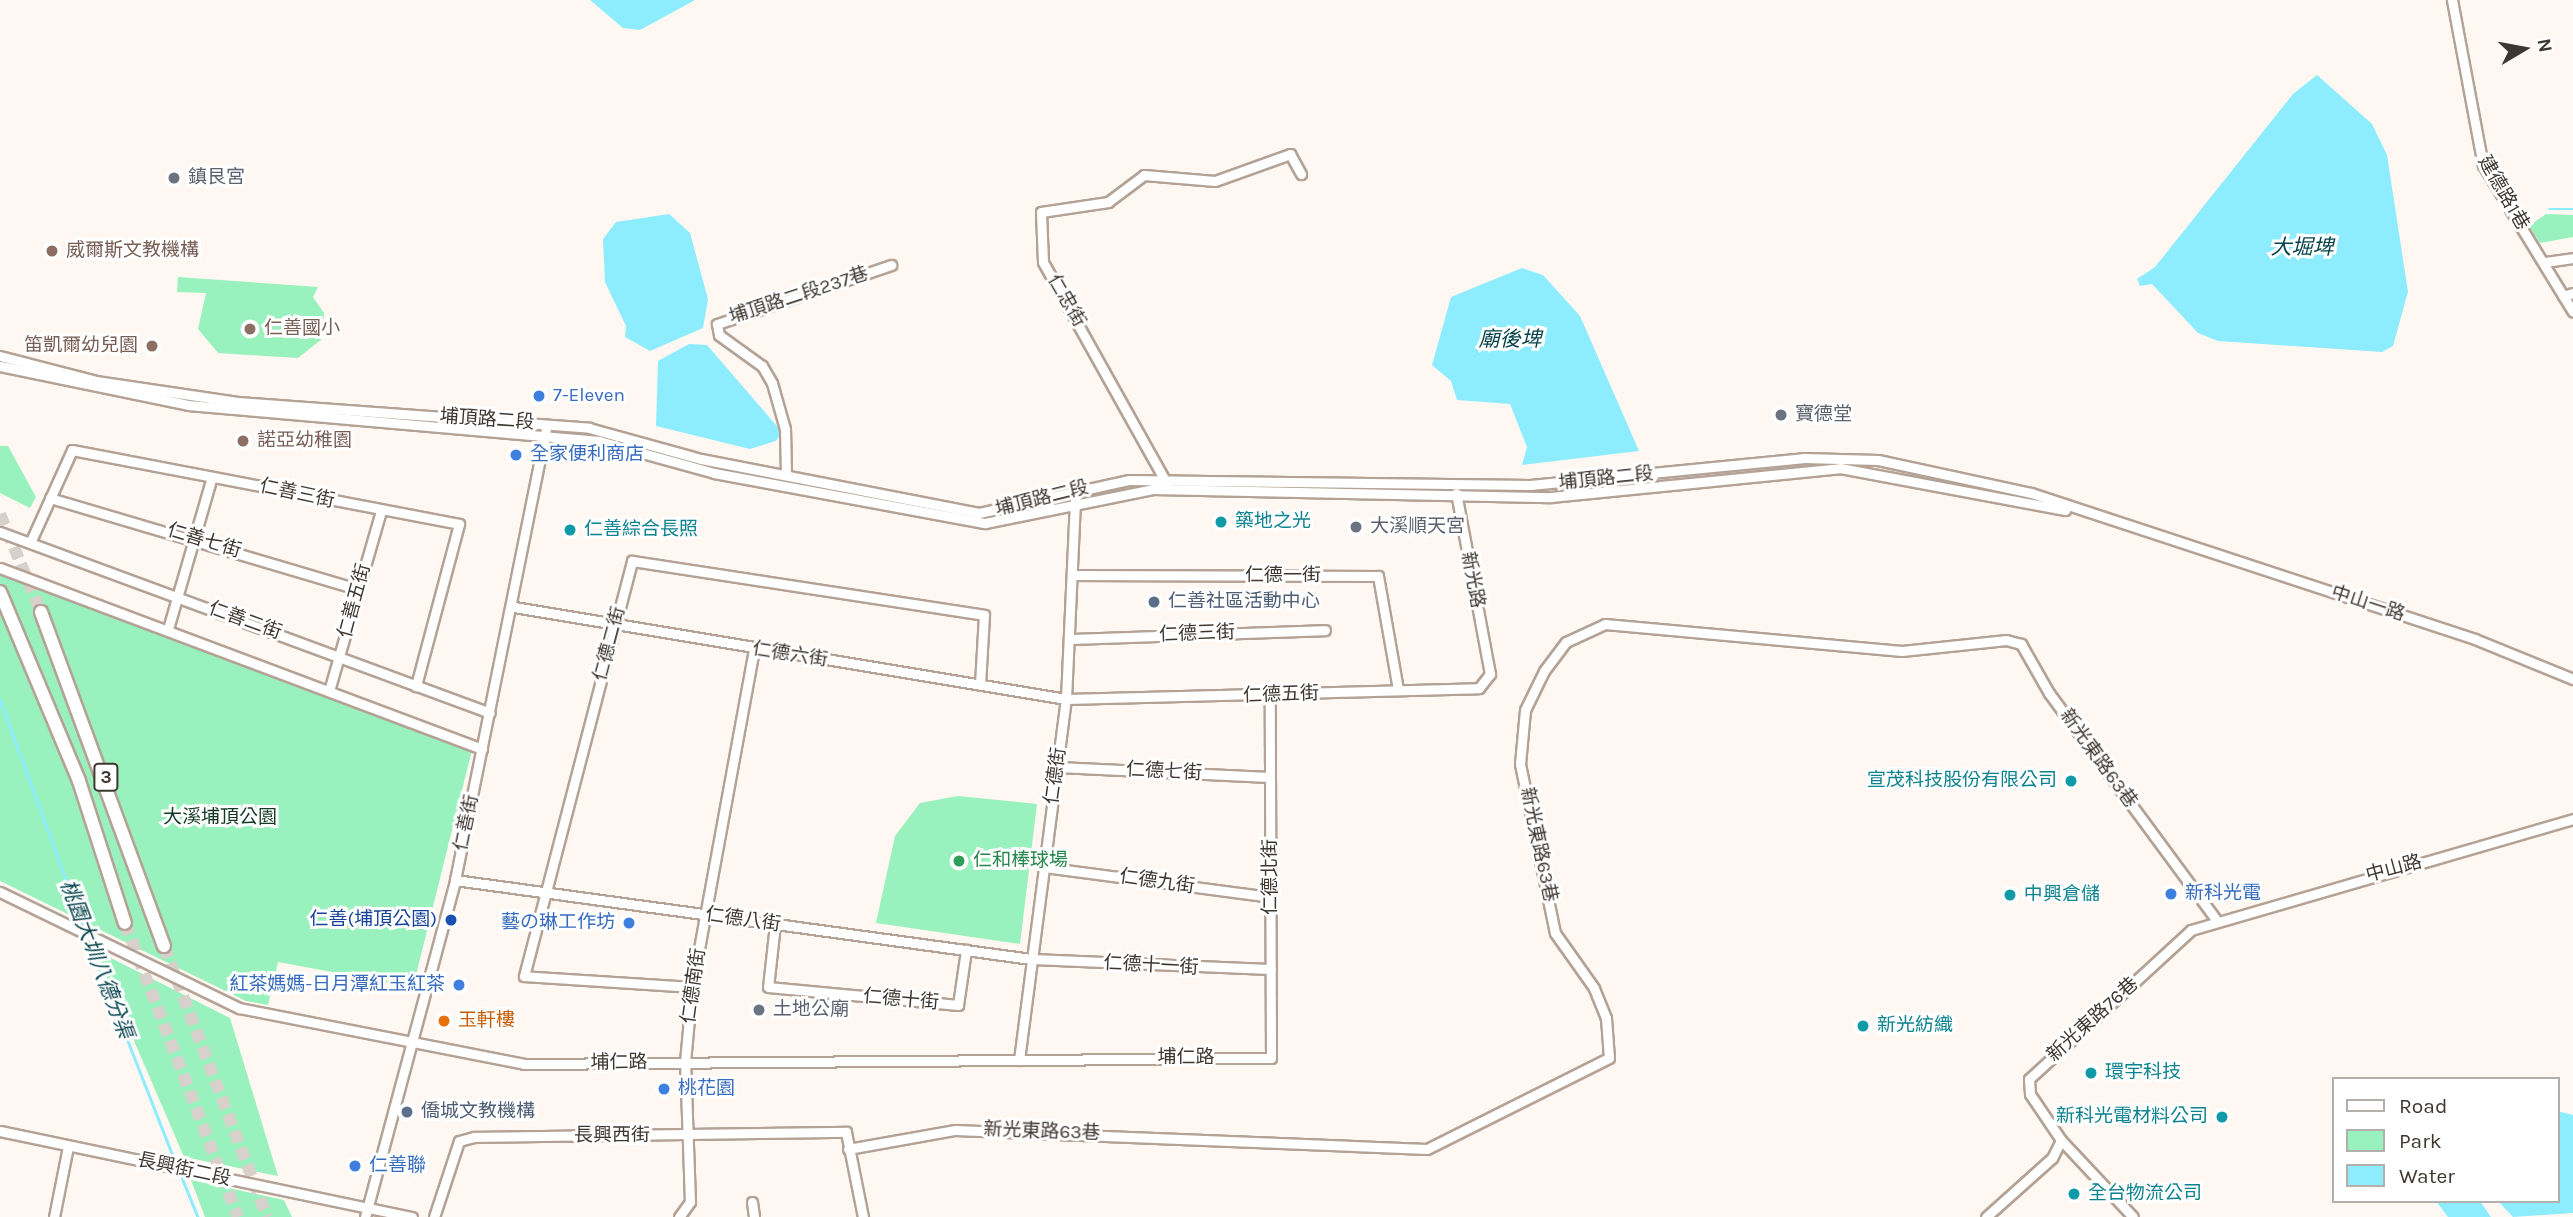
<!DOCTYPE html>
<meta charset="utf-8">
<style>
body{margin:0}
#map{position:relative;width:2573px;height:1217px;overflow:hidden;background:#fff7f1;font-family:Karla,"Noto Sans TC","Noto Sans JP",sans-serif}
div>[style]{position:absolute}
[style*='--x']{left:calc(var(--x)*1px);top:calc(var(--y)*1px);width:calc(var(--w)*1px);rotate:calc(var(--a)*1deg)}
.green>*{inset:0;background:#99f1bd}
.water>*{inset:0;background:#8decfd}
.stream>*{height:2.5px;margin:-1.25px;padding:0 1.25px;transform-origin:1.25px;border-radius:1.25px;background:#8decfd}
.highway-tunnel>*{height:12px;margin-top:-6px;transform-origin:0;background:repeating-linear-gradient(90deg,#d8d1cb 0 12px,transparent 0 18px)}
.roads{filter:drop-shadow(2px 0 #b3a295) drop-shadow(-2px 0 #b3a295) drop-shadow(0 2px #b3a295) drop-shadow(0 -2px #b3a295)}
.minor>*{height:9px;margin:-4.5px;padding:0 4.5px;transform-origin:4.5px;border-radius:4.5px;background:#fff}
.highway>*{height:12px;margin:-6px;padding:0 6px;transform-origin:6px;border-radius:6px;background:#fff}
.dots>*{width:19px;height:19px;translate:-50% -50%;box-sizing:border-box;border:4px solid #fff;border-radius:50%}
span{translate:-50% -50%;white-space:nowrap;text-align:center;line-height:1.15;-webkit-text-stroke:6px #fff;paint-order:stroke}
.shield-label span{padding:2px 5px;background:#fff;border:2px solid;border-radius:5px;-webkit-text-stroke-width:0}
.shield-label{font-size:18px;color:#3e3731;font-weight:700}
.worship-label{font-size:19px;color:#5b616d}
.left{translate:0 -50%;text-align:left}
.street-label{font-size:19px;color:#3e3731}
.education-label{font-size:19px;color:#785e54}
.right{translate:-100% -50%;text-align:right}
.shop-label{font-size:19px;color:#366cbe}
.culture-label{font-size:19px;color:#0d838f}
.service-label{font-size:19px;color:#4e5e75}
.park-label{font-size:19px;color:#113924}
.leisure-label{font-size:19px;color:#27864d}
.transit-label{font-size:19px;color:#164399}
.food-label{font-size:19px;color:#c56008}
.water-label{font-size:21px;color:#06434c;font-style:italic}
.legend{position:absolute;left:2332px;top:1077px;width:228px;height:126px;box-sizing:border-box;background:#fff;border:2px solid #b2afad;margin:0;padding:9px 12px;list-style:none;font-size:21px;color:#3e3731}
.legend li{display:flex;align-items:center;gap:14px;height:35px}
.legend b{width:35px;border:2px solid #b2afad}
.north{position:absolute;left:2489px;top:14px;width:70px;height:70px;-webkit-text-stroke:5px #fff;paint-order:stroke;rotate:80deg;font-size:19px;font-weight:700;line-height:28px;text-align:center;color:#3e3731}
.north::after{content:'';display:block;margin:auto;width:24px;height:32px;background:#3e3731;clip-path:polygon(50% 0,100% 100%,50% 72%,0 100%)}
</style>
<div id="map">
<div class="green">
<div style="clip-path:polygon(2546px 214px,2573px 215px,2573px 237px,2540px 243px,2529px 226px)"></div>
<div style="clip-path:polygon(178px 277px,318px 287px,313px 297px,324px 313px,322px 339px,298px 358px,218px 353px,198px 329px,206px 293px,177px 292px)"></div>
<div style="clip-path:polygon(0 446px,8px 446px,36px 497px,30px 508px,0 493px)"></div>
<div style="clip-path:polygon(0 571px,472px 750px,413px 987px,278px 962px,268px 1005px,246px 1001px,0 881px)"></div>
<div style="clip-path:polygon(958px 796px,1037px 804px,1020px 944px,876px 923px,895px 836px,920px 803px)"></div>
<div style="clip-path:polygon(95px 950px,230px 1018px,278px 1176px,184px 1157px)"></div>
<div style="clip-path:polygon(191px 1180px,284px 1200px,292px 1217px,205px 1217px)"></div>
</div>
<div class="water">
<div style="clip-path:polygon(590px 0,695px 0,640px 30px,623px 28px)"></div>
<div style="clip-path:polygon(2317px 75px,2372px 124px,2387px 155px,2408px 292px,2393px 346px,2382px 352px,2218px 341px,2198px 333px,2152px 284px,2140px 286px,2137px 279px,2155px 267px,2293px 94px)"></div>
<div style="clip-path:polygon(669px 214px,690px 233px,708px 299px,703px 328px,650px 351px,625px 337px,626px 326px,605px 282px,603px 239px,616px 222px)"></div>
<div style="clip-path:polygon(1522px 268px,1543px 275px,1580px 316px,1639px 451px,1522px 465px,1527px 447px,1510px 404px,1457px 400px,1451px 381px,1432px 365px,1451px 297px)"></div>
<div style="clip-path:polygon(689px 344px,707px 345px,782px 432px,776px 441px,750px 449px,656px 426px,658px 361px)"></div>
<div style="clip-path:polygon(2557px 1111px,2573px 1115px,2573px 1213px,2513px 1217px,2498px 1201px,2557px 1201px)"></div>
<div style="clip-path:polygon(2436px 1201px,2480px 1201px,2491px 1217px,2448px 1217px)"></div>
</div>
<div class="stream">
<div style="--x:2549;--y:209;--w:24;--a:0"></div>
<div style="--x:0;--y:699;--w:245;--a:69.9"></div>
<div style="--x:88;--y:939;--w:242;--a:68.6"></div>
<div style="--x:179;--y:1170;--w:51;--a:68"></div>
</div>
<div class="highway-tunnel">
<div style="--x:0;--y:514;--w:106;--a:67.3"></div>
<div style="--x:125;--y:923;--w:315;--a:69"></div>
<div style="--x:164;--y:946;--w:290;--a:69.2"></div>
</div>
<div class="roads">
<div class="minor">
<div style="--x:2452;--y:0;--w:168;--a:79.4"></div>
<div style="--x:2483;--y:165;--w:172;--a:58.5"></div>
<div style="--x:2545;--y:262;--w:28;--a:-8"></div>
<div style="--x:2563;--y:296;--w:10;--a:-17"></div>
<div style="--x:0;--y:356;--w:99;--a:14.6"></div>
<div style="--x:96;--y:381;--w:145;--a:8.4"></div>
<div style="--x:239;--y:402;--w:351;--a:4.2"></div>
<div style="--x:589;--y:428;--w:116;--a:15.5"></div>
<div style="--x:701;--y:459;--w:283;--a:11"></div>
<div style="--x:979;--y:513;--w:154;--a:-12.4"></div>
<div style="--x:1129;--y:480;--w:401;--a:0.7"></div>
<div style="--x:1530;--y:485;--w:274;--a:-5.6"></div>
<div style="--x:1803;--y:458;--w:75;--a:1.5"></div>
<div style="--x:1878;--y:460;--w:157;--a:12.2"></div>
<div style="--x:2031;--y:493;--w:467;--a:18.2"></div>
<div style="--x:2475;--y:639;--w:106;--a:22.2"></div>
<div style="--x:0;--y:366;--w:192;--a:11.7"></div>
<div style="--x:188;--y:405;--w:413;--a:5"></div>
<div style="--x:599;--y:441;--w:119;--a:15.5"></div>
<div style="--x:714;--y:473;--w:276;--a:10.5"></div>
<div style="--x:985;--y:523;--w:171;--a:-11.4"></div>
<div style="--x:1153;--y:489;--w:398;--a:1.2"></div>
<div style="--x:1551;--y:497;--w:290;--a:-5.7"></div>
<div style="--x:1840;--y:468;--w:229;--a:10.6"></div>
<div style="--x:786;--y:475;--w:46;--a:-91.2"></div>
<div style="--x:785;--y:429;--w:48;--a:-105.8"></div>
<div style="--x:772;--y:383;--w:20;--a:-120"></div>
<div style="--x:762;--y:366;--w:53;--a:-144.2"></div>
<div style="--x:719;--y:335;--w:11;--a:-100"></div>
<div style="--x:717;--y:324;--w:184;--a:-18.7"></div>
<div style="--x:1167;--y:484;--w:254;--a:-119.2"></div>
<div style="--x:1043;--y:262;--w:50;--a:-92.3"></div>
<div style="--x:1041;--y:212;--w:68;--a:-8.5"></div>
<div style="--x:1108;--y:202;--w:45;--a:-36.9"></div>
<div style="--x:1144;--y:175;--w:71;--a:4.8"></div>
<div style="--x:1215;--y:181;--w:80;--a:-19.8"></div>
<div style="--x:1290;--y:154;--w:23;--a:61"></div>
<div style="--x:50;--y:498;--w:320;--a:16.5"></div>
<div style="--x:0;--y:532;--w:522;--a:20.27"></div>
<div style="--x:30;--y:543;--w:102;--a:-65.7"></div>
<div style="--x:72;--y:450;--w:394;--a:10.8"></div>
<div style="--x:459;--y:524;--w:168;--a:104.9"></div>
<div style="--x:0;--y:568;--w:515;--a:20.58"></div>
<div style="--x:1072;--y:575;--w:306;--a:0.2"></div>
<div style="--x:1378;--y:576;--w:115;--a:80"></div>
<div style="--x:514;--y:607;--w:560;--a:9.46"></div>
<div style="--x:1066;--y:699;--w:413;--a:-1.5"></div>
<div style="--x:1479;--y:688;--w:18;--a:-52"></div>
<div style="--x:1490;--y:674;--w:184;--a:-100.6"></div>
<div style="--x:168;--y:629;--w:158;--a:-73.9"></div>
<div style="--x:1069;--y:639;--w:256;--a:-2"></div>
<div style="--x:329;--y:691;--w:187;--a:-73.9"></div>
<div style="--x:1057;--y:767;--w:213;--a:2.7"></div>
<div style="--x:1043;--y:867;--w:230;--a:7.5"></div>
<div style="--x:455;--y:880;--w:581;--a:7.81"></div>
<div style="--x:1031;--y:959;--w:240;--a:2.4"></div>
<div style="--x:0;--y:892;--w:266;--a:25.9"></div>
<div style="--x:239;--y:1008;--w:290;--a:11.1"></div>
<div style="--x:524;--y:1064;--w:747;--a:-0.46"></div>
<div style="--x:1271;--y:1058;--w:362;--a:-90.2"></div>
<div style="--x:775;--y:924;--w:63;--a:96.3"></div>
<div style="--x:768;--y:987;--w:191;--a:5.4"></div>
<div style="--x:958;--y:1005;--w:56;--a:-81.7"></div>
<div style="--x:692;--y:987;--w:168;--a:-176.3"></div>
<div style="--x:524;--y:976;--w:429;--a:-75.4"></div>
<div style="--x:632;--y:561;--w:356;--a:8.7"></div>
<div style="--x:984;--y:615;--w:70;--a:93.3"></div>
<div style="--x:1019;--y:1060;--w:364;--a:-82.6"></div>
<div style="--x:1066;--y:699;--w:201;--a:-87.4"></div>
<div style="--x:0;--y:1131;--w:421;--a:11.8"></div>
<div style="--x:2061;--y:1140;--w:105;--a:46.9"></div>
<div style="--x:848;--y:1149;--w:109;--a:-10.1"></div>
<div style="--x:955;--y:1130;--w:472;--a:2.3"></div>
<div style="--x:1427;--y:1149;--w:203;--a:-26.6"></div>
<div style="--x:1609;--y:1058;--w:40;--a:-94.3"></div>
<div style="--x:1606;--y:1018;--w:32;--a:-112"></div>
<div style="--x:1594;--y:988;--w:67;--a:-125.3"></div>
<div style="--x:1555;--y:933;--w:173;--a:-101.7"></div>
<div style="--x:1520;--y:764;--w:54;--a:-84.7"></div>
<div style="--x:1525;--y:710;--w:43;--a:-64"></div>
<div style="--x:1544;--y:671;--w:36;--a:-53"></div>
<div style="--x:1566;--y:642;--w:43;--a:-24.8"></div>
<div style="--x:1605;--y:624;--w:298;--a:5.2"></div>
<div style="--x:1902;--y:651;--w:105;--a:-6"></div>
<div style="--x:2006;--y:640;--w:16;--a:15"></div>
<div style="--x:2021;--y:644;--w:56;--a:60.3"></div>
<div style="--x:2049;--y:693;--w:280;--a:53.6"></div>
<div style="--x:752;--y:1202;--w:15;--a:82"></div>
<div style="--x:54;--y:1217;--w:72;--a:-78.8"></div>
<div style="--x:365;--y:1217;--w:349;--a:-75"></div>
<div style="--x:455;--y:880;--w:459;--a:-78.6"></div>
<div style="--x:434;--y:1217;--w:80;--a:-71.8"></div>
<div style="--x:459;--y:1141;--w:16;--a:-15"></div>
<div style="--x:474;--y:1137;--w:372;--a:-0.8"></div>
<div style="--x:846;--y:1132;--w:87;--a:78.7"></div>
<div style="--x:679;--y:1217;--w:19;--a:-54"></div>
<div style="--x:690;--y:1202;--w:140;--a:-92"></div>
<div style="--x:685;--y:1062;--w:75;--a:-84.7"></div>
<div style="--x:692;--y:987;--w:344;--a:-79.6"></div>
<div style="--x:1986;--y:1217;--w:89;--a:-41.8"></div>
<div style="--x:2052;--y:1158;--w:20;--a:-63"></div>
<div style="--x:2061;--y:1140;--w:55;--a:-124"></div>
<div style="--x:2030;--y:1094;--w:15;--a:-94"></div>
<div style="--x:2029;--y:1079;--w:220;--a:-42.6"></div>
<div style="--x:2191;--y:930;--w:398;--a:-16.2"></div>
</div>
<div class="highway">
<div style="--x:0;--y:592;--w:205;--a:67.3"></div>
<div style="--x:79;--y:781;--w:149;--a:72.1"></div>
<div style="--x:41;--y:612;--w:356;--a:69.8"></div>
</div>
</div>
<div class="dots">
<div style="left:174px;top:178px;background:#6b7280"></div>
<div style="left:52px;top:251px;background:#8d6e63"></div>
<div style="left:250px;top:329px;background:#8d6e63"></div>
<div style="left:152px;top:346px;background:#8d6e63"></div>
<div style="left:539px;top:396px;background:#3f7fe0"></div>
<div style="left:1781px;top:415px;background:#6b7280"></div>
<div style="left:243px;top:441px;background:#8d6e63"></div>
<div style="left:516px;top:455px;background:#3f7fe0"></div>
<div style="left:1221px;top:522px;background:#0f9aa8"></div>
<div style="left:1356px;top:527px;background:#6b7280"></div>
<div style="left:570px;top:530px;background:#0f9aa8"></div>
<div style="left:1154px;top:602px;background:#5c6f8a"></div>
<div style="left:2071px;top:781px;background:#0f9aa8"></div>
<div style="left:959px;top:861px;background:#2e9e5b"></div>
<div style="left:2171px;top:894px;background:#3f7fe0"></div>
<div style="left:2010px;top:895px;background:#0f9aa8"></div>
<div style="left:451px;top:920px;background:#1a4fb4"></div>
<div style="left:629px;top:923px;background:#3f7fe0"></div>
<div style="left:459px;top:985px;background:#3f7fe0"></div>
<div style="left:759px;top:1010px;background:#6b7280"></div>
<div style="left:444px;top:1021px;background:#e8710a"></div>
<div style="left:1863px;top:1026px;background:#0f9aa8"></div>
<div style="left:2091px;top:1073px;background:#0f9aa8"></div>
<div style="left:664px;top:1089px;background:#3f7fe0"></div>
<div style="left:407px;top:1112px;background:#5c6f8a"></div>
<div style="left:2222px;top:1117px;background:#0f9aa8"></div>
<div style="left:355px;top:1166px;background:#3f7fe0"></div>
<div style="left:2074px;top:1194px;background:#0f9aa8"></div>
</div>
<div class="shield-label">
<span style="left:106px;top:777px">3</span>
</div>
<div class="worship-label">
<span class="left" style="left:188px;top:178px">鎮艮宮</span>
<span class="left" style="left:1795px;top:415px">寶德堂</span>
<span class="left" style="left:1370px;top:527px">大溪順天宮</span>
<span class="left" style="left:773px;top:1010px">土地公廟</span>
</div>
<div class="street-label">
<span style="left:2503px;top:193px;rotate:60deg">建德路1巷</span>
<span style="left:799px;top:296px;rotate:-18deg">埔頂路二段237巷</span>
<span style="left:1066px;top:301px;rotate:60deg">仁忠街</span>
<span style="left:487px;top:420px;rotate:4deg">埔頂路二段</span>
<span style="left:1606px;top:479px;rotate:-6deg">埔頂路二段</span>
<span style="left:297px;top:494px;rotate:12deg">仁善三街</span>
<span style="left:1042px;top:499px;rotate:-14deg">埔頂路二段</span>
<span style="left:204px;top:541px;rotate:17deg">仁善七街</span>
<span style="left:1283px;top:576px">仁德一街</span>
<span style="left:1472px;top:580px;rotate:79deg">新光路</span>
<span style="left:355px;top:601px;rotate:-75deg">仁善五街</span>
<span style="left:2368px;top:604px;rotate:18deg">中山一路</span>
<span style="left:245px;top:621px;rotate:20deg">仁善二街</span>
<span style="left:1197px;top:634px;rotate:-2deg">仁德三街</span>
<span style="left:610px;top:644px;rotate:-75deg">仁德二街</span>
<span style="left:790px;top:655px;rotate:9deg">仁德六街</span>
<span style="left:1281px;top:695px;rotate:-2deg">仁德五街</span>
<span style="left:2098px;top:759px;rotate:54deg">新光東路63巷</span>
<span style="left:1164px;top:772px;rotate:3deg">仁德七街</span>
<span style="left:1056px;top:776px;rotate:-82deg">仁德街</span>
<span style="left:467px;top:823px;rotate:-78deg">仁善街</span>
<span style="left:1538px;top:845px;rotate:78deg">新光東路63巷</span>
<span style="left:2394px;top:869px;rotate:-15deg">中山路</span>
<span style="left:1271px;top:877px;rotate:-90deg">仁德北街</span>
<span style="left:1157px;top:882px;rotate:8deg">仁德九街</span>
<span style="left:743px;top:920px;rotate:8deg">仁德八街</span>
<span style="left:1151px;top:966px;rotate:3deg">仁德十一街</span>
<span style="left:694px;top:986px;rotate:-82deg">仁德南街</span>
<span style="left:901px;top:1000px;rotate:5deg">仁德十街</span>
<span style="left:2093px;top:1020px;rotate:-42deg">新光東路76巷</span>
<span style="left:1186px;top:1058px">埔仁路</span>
<span style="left:619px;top:1063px;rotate:-1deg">埔仁路</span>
<span style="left:1042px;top:1132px;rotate:2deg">新光東路63巷</span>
<span style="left:612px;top:1136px">長興西街</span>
<span style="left:184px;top:1170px;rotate:12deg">長興街二段</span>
</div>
<div class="education-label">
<span class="left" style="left:66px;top:251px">威爾斯文教機構</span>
<span class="left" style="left:264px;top:329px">仁善國小</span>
<span class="right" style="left:138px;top:346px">笛凱爾幼兒園</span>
<span class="left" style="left:257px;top:441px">諾亞幼稚園</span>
</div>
<div class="shop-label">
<span class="left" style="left:553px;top:396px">7-Eleven</span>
<span class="left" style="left:530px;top:455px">全家便利商店</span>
<span class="left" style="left:2185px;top:894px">新科光電</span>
<span class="right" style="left:615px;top:923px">藝の琳工作坊</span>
<span class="right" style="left:445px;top:985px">紅茶媽媽-日月潭紅玉紅茶</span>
<span class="left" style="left:678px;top:1089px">桃花園</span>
<span class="left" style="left:369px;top:1166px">仁善聯</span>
</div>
<div class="culture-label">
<span class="left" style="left:1235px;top:522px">築地之光</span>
<span class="left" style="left:584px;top:530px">仁善綜合長照</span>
<span class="right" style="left:2057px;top:781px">宣茂科技股份有限公司</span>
<span class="left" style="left:2024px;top:895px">中興倉儲</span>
<span class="left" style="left:1877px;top:1026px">新光紡織</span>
<span class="left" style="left:2105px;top:1073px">環宇科技</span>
<span class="right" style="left:2208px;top:1117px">新科光電材料公司</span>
<span class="left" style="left:2088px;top:1194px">全台物流公司</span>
</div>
<div class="service-label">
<span class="left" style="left:1168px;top:602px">仁善社區活動中心</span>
<span class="left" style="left:421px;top:1112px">僑城文教機構</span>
</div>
<div class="park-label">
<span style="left:220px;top:818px">大溪埔頂公園</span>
</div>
<div class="leisure-label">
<span class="left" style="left:973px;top:861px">仁和棒球場</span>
</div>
<div class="transit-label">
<span class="right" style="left:437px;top:920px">仁善(埔頂公園)</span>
</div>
<div class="food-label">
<span class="left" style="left:458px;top:1021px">玉軒樓</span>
</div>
<div class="water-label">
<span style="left:2302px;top:247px">大堀埤</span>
<span style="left:1510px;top:339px">廟後埤</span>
<span style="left:97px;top:959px;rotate:69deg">桃園大圳八德分渠</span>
</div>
<ul class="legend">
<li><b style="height:9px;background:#fff"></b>Road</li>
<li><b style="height:19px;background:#99f1bd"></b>Park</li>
<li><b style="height:19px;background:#8decfd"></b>Water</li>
</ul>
<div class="north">N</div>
</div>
